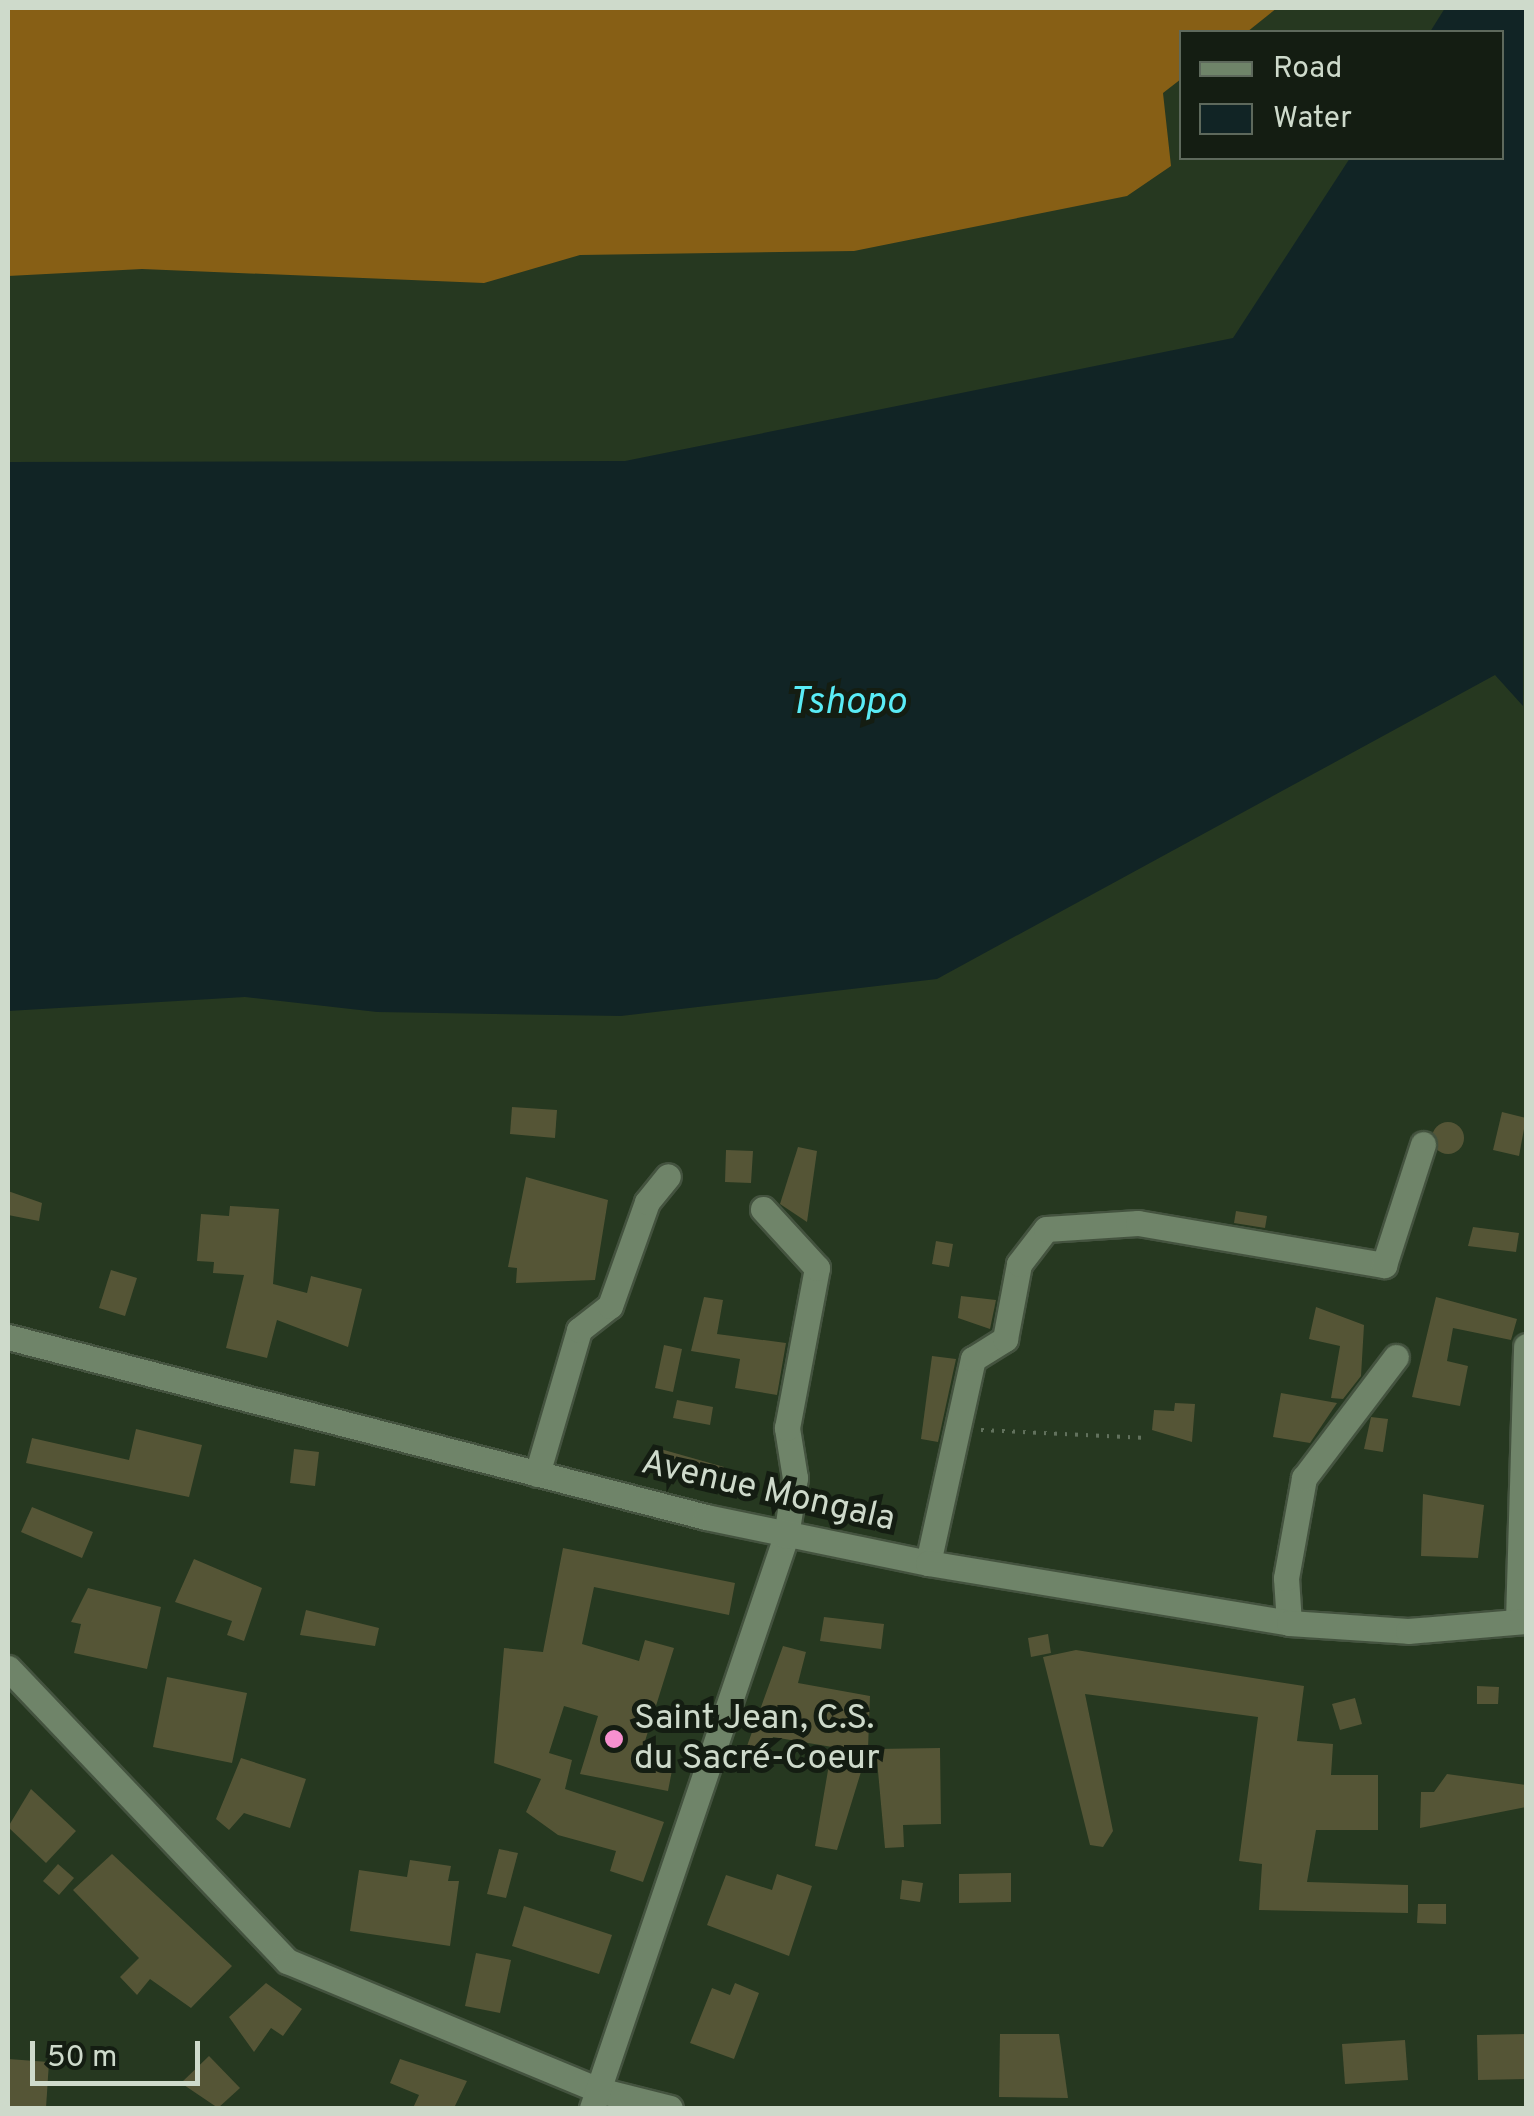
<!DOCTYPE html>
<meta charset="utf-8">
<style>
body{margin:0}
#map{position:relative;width:1534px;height:2116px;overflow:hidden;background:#263820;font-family:Overpass,sans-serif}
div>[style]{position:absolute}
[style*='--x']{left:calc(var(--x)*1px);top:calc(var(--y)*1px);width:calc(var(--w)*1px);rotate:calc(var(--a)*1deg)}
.forest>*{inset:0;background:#875f15}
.water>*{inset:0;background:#112425}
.building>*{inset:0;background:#555536}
.round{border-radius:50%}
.path>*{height:4px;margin-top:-2px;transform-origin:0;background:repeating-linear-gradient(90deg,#61715c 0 2.5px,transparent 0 10.5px)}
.roads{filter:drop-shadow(2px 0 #44533f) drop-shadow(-2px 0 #44533f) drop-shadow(0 2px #44533f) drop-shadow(0 -2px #44533f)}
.street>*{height:25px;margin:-12.5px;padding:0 12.5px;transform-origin:12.5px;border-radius:12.5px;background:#6f8469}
.secondary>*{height:25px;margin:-12.5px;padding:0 12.5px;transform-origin:12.5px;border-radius:12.5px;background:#6f8469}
.dots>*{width:28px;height:28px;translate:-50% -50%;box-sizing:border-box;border:5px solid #141d12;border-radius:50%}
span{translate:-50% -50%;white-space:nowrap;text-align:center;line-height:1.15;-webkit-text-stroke:10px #141d12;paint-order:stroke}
.street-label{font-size:35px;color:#cedacb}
.poi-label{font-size:35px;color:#cedacb}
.left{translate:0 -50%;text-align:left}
.water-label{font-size:38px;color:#5aecf6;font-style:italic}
.frame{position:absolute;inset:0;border:10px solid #cedacb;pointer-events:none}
.legend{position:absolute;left:1179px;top:30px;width:325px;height:130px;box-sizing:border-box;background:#141d12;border:2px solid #5e695c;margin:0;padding:12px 18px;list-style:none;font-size:30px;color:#cedacb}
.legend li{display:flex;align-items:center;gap:20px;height:50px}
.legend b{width:50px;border:2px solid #5e695c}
.scale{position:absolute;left:30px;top:2041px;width:170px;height:45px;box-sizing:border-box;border:5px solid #cedacb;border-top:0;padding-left:12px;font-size:30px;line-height:35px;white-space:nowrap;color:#cedacb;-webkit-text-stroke:8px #141d12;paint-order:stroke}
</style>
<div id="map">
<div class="forest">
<div style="clip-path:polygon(8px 8px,1277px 8px,1247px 32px,1182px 32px,1181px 79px,1163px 93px,1171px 166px,1127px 196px,854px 251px,580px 255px,484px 283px,142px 269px,8px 276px)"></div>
</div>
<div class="water">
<div style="clip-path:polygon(1445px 8px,1526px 8px,1523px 706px,1495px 675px,937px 979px,621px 1016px,377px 1012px,245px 997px,8px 1011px,8px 462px,625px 461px,1233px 338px,1350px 158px,1502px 158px,1502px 32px,1430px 32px)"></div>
</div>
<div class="building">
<div style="clip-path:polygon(512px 1107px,557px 1110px,555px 1138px,510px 1134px)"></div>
<div style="clip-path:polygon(1502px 1112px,1526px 1118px,1519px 1156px,1493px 1150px)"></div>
<div class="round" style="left:1432px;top:1122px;width:32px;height:32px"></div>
<div style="clip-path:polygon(798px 1147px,817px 1151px,807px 1222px,780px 1204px)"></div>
<div style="clip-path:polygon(726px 1150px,753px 1151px,751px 1183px,725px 1182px)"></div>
<div style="clip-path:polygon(526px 1177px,608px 1200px,595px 1280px,516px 1283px,517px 1268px,508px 1267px)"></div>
<div style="clip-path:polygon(8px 1191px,42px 1203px,39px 1221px,8px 1215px)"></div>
<div style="clip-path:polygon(230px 1206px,279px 1209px,273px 1284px,307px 1293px,311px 1276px,362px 1289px,348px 1347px,277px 1320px,267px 1358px,226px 1348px,244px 1275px,213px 1273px,214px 1262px,197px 1261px,201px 1214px,229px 1216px)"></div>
<div style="clip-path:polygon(1236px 1211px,1267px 1216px,1265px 1228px,1234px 1223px)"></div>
<div style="clip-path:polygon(1473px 1227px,1519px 1233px,1516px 1252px,1468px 1246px)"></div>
<div style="clip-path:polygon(936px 1241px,953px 1244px,949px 1267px,932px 1264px)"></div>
<div style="clip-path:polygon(111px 1270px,137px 1278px,125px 1316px,99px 1308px)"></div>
<div style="clip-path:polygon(961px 1296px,996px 1300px,990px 1329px,958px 1318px)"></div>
<div style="clip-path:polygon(704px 1297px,723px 1300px,717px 1334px,786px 1343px,777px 1395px,735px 1388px,740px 1359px,691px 1351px)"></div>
<div style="clip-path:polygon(1436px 1297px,1517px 1319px,1511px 1340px,1453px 1328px,1447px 1361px,1468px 1366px,1460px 1406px,1412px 1397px)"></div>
<div style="clip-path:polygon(1316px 1307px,1364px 1325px,1361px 1376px,1343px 1399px,1331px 1398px,1340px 1346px,1309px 1339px)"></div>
<div style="clip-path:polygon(664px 1345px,682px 1349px,673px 1392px,655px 1388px)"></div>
<div style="clip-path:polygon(932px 1356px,956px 1359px,938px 1442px,921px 1439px)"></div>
<div style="clip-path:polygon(1281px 1393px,1337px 1403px,1310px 1443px,1273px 1437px)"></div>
<div style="clip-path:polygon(677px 1400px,713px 1407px,710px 1425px,673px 1418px)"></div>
<div style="clip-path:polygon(1175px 1403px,1195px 1404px,1192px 1442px,1152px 1430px,1154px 1410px,1174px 1411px)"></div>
<div style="clip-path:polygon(1371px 1417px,1388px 1419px,1383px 1452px,1364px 1449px)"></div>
<div style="clip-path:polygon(136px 1429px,202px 1445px,189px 1497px,26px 1463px,32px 1438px,129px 1460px)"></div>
<div style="clip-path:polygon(657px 1448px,724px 1467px,718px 1486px,652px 1467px)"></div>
<div style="clip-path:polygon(294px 1449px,319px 1452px,315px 1486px,290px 1483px)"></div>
<div style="clip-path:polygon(1423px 1494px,1484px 1505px,1478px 1558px,1421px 1556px)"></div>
<div style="clip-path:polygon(32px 1507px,93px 1532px,82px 1558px,21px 1532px)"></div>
<div style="clip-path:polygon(563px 1548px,735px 1583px,729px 1615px,594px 1587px,582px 1644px,639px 1661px,645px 1640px,674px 1648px,641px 1754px,674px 1760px,668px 1791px,580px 1774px,598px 1716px,564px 1706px,549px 1753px,572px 1760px,565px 1789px,664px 1822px,643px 1882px,610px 1871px,616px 1851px,558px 1835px,526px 1812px,541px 1779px,494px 1763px,504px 1648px,543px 1652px)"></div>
<div style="clip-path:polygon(194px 1559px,262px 1588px,244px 1641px,227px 1635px,232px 1621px,175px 1602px)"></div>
<div style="clip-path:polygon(88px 1588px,161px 1607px,147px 1669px,74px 1653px,81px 1624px,71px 1622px)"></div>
<div style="clip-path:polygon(306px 1610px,379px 1628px,375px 1646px,300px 1635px)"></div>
<div style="clip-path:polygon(824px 1617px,884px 1624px,881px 1649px,820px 1641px)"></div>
<div style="clip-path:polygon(1048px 1634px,1051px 1653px,1031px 1657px,1028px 1638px)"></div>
<div style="clip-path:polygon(783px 1646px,806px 1652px,798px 1683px,870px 1696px,868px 1749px,837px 1850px,815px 1846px,832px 1747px,773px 1737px,768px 1752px,747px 1746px)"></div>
<div style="clip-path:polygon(1076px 1650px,1304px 1686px,1297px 1741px,1333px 1744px,1331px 1775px,1378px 1775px,1378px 1830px,1316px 1830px,1307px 1882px,1408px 1885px,1408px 1913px,1259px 1910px,1262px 1864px,1239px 1861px,1258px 1717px,1085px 1694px,1113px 1831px,1103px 1847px,1090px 1845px,1043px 1657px)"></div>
<div style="clip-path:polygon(167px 1677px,247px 1693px,232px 1763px,153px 1747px)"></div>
<div style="clip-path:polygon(1477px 1686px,1499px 1687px,1498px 1704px,1477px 1704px)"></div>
<div style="clip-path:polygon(1355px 1698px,1362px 1724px,1340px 1730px,1332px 1704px)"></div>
<div style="clip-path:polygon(940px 1748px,941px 1824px,903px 1825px,904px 1847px,885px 1848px,876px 1749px)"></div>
<div style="clip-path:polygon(241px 1758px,306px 1779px,290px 1828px,244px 1813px,229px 1830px,216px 1819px)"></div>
<div style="clip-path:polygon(1447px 1774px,1526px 1785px,1526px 1807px,1420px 1828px,1421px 1792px,1434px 1792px)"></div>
<div style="clip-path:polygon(31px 1789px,76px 1831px,46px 1863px,8px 1827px)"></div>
<div style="clip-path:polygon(499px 1849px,518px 1853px,506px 1898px,487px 1894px)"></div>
<div style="clip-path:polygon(112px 1854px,232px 1966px,191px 2008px,150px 1979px,137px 1995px,120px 1977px,139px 1958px,73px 1890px)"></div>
<div style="clip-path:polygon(410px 1860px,451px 1866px,448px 1881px,459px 1881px,450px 1946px,350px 1931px,359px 1870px,407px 1877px)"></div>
<div style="clip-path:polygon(58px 1864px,74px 1878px,59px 1895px,43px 1881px)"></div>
<div style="clip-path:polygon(1011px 1873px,1011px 1902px,959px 1903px,959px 1874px)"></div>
<div style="clip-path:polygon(777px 1874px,812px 1886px,789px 1956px,707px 1925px,726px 1875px,772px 1890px)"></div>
<div style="clip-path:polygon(902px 1880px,923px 1883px,920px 1902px,900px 1899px)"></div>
<div style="clip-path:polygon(1418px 1904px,1446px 1904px,1446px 1924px,1417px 1923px)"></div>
<div style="clip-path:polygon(524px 1906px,612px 1935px,599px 1974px,512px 1946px)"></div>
<div style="clip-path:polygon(476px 1953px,511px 1960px,500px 2013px,465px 2006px)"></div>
<div style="clip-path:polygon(266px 1983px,302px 2009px,283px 2036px,271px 2028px,254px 2052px,229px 2017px)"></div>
<div style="clip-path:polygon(735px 1983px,759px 1993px,734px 2059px,690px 2043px,712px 1988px,730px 1995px)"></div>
<div style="clip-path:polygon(1000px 2034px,1059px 2034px,1068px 2098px,999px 2097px)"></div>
<div style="clip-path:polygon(1526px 2034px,1526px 2079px,1478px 2080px,1477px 2035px)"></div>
<div style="clip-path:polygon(1405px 2040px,1408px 2080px,1345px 2084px,1342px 2044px)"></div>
<div style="clip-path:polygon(209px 2056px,240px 2088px,218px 2108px,181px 2083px)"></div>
<div style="clip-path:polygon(8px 2059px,49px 2062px,46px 2108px,8px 2108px)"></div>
<div style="clip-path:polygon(400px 2059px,467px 2081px,454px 2108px,413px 2108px,419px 2095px,390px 2083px)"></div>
</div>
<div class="path">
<div style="--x:981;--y:1430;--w:166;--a:2.8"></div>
</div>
<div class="roads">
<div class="street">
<div style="--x:537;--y:1474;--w:150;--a:-73.7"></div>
<div style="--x:579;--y:1330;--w:39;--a:-38"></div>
<div style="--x:610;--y:1306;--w:110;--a:-70.4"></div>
<div style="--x:647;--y:1202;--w:33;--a:-51"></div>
<div style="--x:928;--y:1563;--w:209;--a:-77.6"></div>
<div style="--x:973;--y:1359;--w:38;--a:-32"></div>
<div style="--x:1005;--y:1339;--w:76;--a:-79.4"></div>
<div style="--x:1019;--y:1264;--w:44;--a:-52.4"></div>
<div style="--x:1046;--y:1229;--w:92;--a:-3.7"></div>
<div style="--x:1138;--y:1223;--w:250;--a:9.7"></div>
<div style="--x:1384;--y:1265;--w:127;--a:-72.1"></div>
<div style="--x:1518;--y:1621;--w:275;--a:-88.3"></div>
<div style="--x:1289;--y:1623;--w:45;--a:-93.8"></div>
<div style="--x:1286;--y:1578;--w:102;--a:-79.8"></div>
<div style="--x:1304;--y:1478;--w:152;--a:-52.8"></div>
<div style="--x:8;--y:1668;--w:405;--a:46.4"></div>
<div style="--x:287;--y:1961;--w:337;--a:22.5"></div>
<div style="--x:598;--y:2090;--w:74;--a:14"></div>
<div style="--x:592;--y:2108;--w:604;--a:-71.27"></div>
<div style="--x:786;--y:1536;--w:59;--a:-81.2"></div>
<div style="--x:795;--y:1478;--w:51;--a:-99.1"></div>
<div style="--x:787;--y:1428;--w:163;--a:-79.4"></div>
<div style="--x:817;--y:1268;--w:80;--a:-132.5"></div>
</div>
<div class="secondary">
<div style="--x:8;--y:1337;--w:721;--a:14.46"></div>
<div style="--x:706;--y:1517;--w:227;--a:11.7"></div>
<div style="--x:928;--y:1563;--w:366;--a:9.4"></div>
<div style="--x:1289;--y:1623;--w:119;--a:3.8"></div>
<div style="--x:1408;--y:1631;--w:118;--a:-4.8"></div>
</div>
</div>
<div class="dots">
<div style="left:614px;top:1739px;background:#f790cf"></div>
</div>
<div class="street-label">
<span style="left:768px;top:1492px;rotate:13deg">Avenue Mongala</span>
</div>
<div class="poi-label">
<span class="left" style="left:634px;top:1739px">Saint Jean, C.S.<br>du Sacré-Coeur</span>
</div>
<div class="water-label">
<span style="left:847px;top:704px">Tshopo</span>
</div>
<div class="frame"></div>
<ul class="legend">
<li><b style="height:12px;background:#6f8469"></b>Road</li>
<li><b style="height:28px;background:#112425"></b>Water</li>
</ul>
<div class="scale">50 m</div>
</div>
